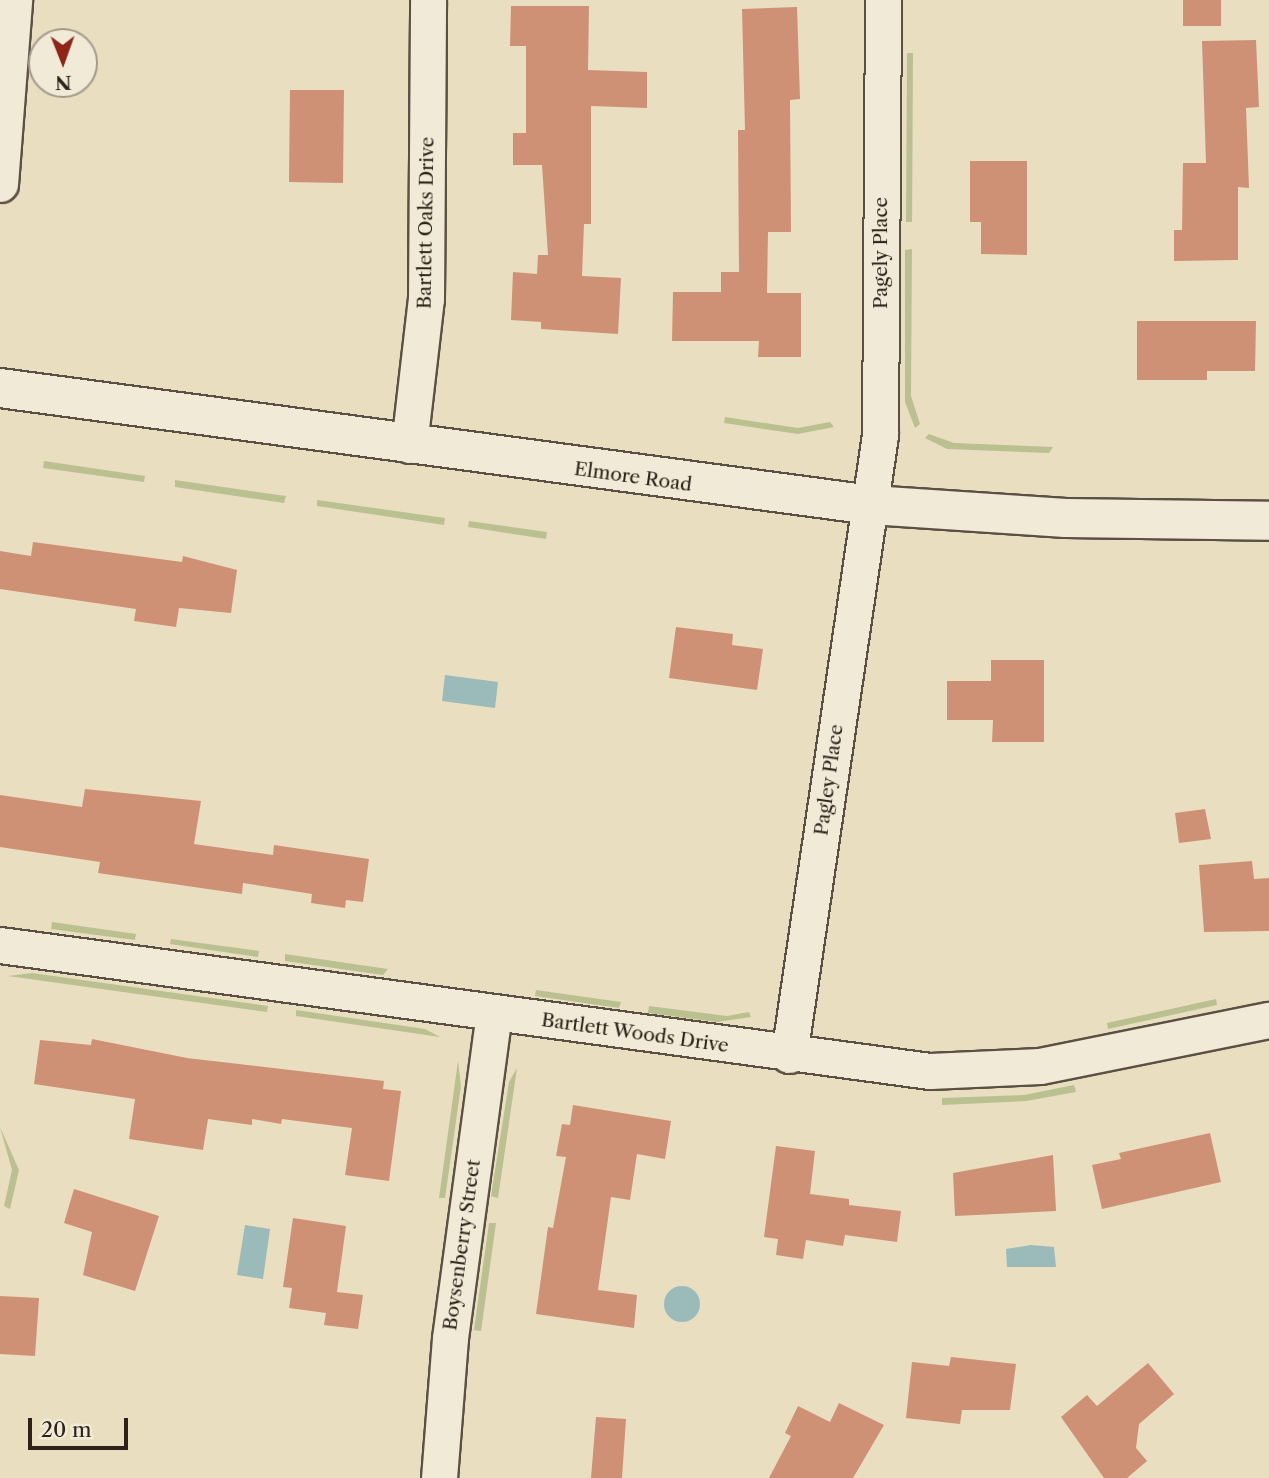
<!DOCTYPE html>
<style>
body{margin:0}
#map{position:relative;width:1269px;height:1478px;overflow:hidden;background:#e9dec0;font-family:"Libre Caslon Text",serif}
div>[style]{position:absolute}
[style*='--x']{left:calc(var(--x)*1px);top:calc(var(--y)*1px);width:calc(var(--w)*1px);rotate:calc(var(--a)*1deg)}
.green>*{inset:0;background:#bac090}
.water>*{inset:0;background:#9abbba}
.round{border-radius:50%}
.building>*{inset:0;background:#cf9175}
.roads{filter:drop-shadow(2px 0 #5c5044) drop-shadow(-2px 0 #5c5044) drop-shadow(0 2px #5c5044) drop-shadow(0 -2px #5c5044)}
.street>*{height:35px;margin:-17.5px;padding:0 17.5px;transform-origin:17.5px;border-radius:17.5px;background:#f1ead6}
.secondary>*{height:38px;margin:-19px;padding:0 19px;transform-origin:19px;border-radius:19px;background:#f1ead6}
span{translate:-50% -50%;white-space:nowrap;text-align:center;line-height:1.15;-webkit-text-stroke:6px #f1ead6;paint-order:stroke}
.street-label{font-size:19px;color:#2d211a}
.north{position:absolute;left:28px;top:28px;width:70px;height:70px;box-sizing:border-box;background:#f1ead6;border:2px solid #a39a8b;border-radius:50%;rotate:179deg;font-size:19px;font-weight:700;line-height:28px;text-align:center;color:#2d211a}
.north::after{content:'';display:block;margin:auto;width:24px;height:32px;background:#8f2418;clip-path:polygon(50% 0,100% 100%,50% 72%,0 100%)}
.scale{position:absolute;left:28px;top:1418px;width:100px;height:32px;box-sizing:border-box;border:4px solid #2d211a;border-top:0;padding-left:9px;font-size:21px;line-height:24px;white-space:nowrap;color:#2d211a;-webkit-text-stroke:5px #f1ead6;paint-order:stroke}
</style>
<div id="map">
<div class="green">
<div style="clip-path:polygon(907px 53px,913px 53px,912px 222px,906px 222px)"></div>
<div style="clip-path:polygon(912px 249px,911px 396px,920px 424px,915px 428px,905px 402px,905px 250px)"></div>
<div style="clip-path:polygon(725px 417px,798px 428px,830px 422px,834px 427px,798px 434px,724px 423px)"></div>
<div style="clip-path:polygon(929px 434px,954px 443px,1053px 447px,1049px 453px,947px 449px,925px 438px)"></div>
<div style="clip-path:polygon(44px 461px,145px 476px,144px 482px,43px 468px)"></div>
<div style="clip-path:polygon(175px 480px,286px 496px,284px 503px,175px 487px)"></div>
<div style="clip-path:polygon(317px 500px,445px 518px,444px 525px,317px 506px)"></div>
<div style="clip-path:polygon(469px 521px,547px 532px,546px 539px,468px 527px)"></div>
<div style="clip-path:polygon(52px 922px,136px 934px,135px 940px,51px 929px)"></div>
<div style="clip-path:polygon(171px 939px,259px 951px,258px 957px,170px 944px)"></div>
<div style="clip-path:polygon(285px 954px,388px 969px,383px 975px,285px 961px)"></div>
<div style="clip-path:polygon(32px 973px,268px 1006px,267px 1012px,8px 976px)"></div>
<div style="clip-path:polygon(536px 990px,621px 1002px,619px 1008px,535px 996px)"></div>
<div style="clip-path:polygon(1216px 999px,1217px 1005px,1108px 1029px,1107px 1023px)"></div>
<div style="clip-path:polygon(649px 1006px,727px 1016px,749px 1012px,751px 1017px,717px 1022px,648px 1013px)"></div>
<div style="clip-path:polygon(296px 1010px,425px 1029px,440px 1037px,296px 1016px)"></div>
<div style="clip-path:polygon(458px 1061px,461px 1086px,445px 1198px,439px 1198px)"></div>
<div style="clip-path:polygon(517px 1068px,498px 1198px,491px 1196px,509px 1082px)"></div>
<div style="clip-path:polygon(1074px 1085px,1076px 1092px,1026px 1101px,942px 1105px,942px 1098px,1024px 1095px)"></div>
<div style="clip-path:polygon(0 1127px,19px 1170px,10px 1209px,4px 1206px,12px 1170px)"></div>
<div style="clip-path:polygon(489px 1223px,496px 1223px,481px 1331px,474px 1330px)"></div>
</div>
<div class="water">
<div style="clip-path:polygon(445px 675px,498px 682px,495px 708px,442px 701px)"></div>
<div style="clip-path:polygon(245px 1225px,270px 1229px,263px 1279px,237px 1275px)"></div>
<div style="clip-path:polygon(1031px 1245px,1054px 1247px,1056px 1267px,1007px 1267px,1006px 1249px)"></div>
<div class="round" style="left:664px;top:1286px;width:36px;height:36px"></div>
</div>
<div class="building">
<div style="clip-path:polygon(1183px 0,1221px 0,1221px 26px,1183px 26px)"></div>
<div style="clip-path:polygon(511px 6px,589px 6px,588px 70px,647px 72px,647px 108px,591px 106px,591px 224px,584px 224px,582px 276px,621px 278px,618px 334px,541px 329px,541px 322px,511px 320px,513px 272px,537px 274px,538px 255px,548px 255px,542px 165px,513px 165px,513px 133px,526px 133px,526px 46px,510px 46px)"></div>
<div style="clip-path:polygon(797px 7px,800px 99px,790px 100px,791px 232px,768px 232px,767px 293px,801px 293px,801px 357px,758px 357px,759px 341px,672px 341px,673px 292px,721px 292px,721px 272px,739px 272px,738px 130px,745px 130px,742px 9px)"></div>
<div style="clip-path:polygon(1256px 40px,1259px 107px,1246px 108px,1249px 188px,1238px 187px,1238px 260px,1174px 261px,1174px 230px,1182px 230px,1183px 163px,1206px 163px,1202px 41px)"></div>
<div style="clip-path:polygon(290px 90px,344px 90px,343px 183px,289px 182px)"></div>
<div style="clip-path:polygon(970px 161px,1027px 161px,1027px 255px,981px 254px,981px 222px,970px 222px)"></div>
<div style="clip-path:polygon(1137px 321px,1256px 321px,1255px 371px,1207px 371px,1207px 380px,1137px 380px)"></div>
<div style="clip-path:polygon(33px 542px,182px 562px,183px 556px,237px 570px,231px 613px,179px 608px,176px 627px,134px 621px,136px 609px,0 589px,0 551px,31px 556px)"></div>
<div style="clip-path:polygon(676px 627px,733px 634px,732px 645px,763px 649px,757px 690px,669px 678px)"></div>
<div style="clip-path:polygon(991px 660px,1044px 660px,1044px 742px,992px 742px,993px 720px,947px 720px,947px 681px,991px 681px)"></div>
<div style="clip-path:polygon(85px 789px,201px 801px,194px 844px,273px 855px,274px 845px,369px 859px,363px 902px,346px 900px,345px 908px,311px 903px,312px 894px,243px 883px,242px 894px,98px 873px,100px 862px,0 847px,0 795px,82px 807px)"></div>
<div style="clip-path:polygon(1205px 809px,1211px 839px,1179px 843px,1175px 813px)"></div>
<div style="clip-path:polygon(1252px 861px,1254px 879px,1269px 878px,1269px 931px,1204px 932px,1199px 865px)"></div>
<div style="clip-path:polygon(92px 1039px,187px 1058px,384px 1081px,383px 1089px,401px 1091px,389px 1181px,345px 1175px,352px 1128px,282px 1119px,281px 1124px,252px 1119px,252px 1125px,208px 1119px,203px 1150px,129px 1139px,135px 1099px,34px 1084px,40px 1040px,91px 1045px)"></div>
<div style="clip-path:polygon(573px 1105px,671px 1121px,665px 1159px,637px 1154px,630px 1200px,611px 1197px,598px 1290px,637px 1295px,634px 1328px,536px 1314px,548px 1227px,553px 1228px,566px 1157px,556px 1156px,562px 1124px,570px 1125px)"></div>
<div style="clip-path:polygon(1210px 1133px,1221px 1182px,1102px 1209px,1092px 1165px,1121px 1159px,1119px 1153px)"></div>
<div style="clip-path:polygon(776px 1146px,815px 1151px,810px 1194px,849px 1199px,849px 1205px,901px 1211px,897px 1242px,845px 1235px,843px 1246px,806px 1240px,803px 1259px,776px 1255px,778px 1239px,764px 1237px)"></div>
<div style="clip-path:polygon(1053px 1155px,1056px 1211px,955px 1216px,953px 1173px)"></div>
<div style="clip-path:polygon(74px 1189px,159px 1216px,135px 1291px,83px 1275px,92px 1232px,64px 1223px)"></div>
<div style="clip-path:polygon(293px 1218px,346px 1226px,337px 1292px,363px 1295px,358px 1329px,324px 1325px,326px 1313px,289px 1308px,292px 1288px,283px 1287px)"></div>
<div style="clip-path:polygon(0 1296px,39px 1298px,35px 1356px,0 1354px)"></div>
<div style="clip-path:polygon(951px 1357px,1016px 1364px,1010px 1410px,962px 1410px,960px 1424px,906px 1418px,912px 1362px,949px 1366px)"></div>
<div style="clip-path:polygon(1148px 1363px,1174px 1394px,1139px 1424px,1136px 1448px,1147px 1461px,1127px 1478px,1104px 1478px,1061px 1417px,1087px 1395px,1097px 1406px)"></div>
<div style="clip-path:polygon(839px 1403px,884px 1425px,853px 1478px,769px 1478px,791px 1436px,785px 1433px,798px 1406px,830px 1422px)"></div>
<div style="clip-path:polygon(596px 1417px,626px 1419px,622px 1478px,591px 1478px)"></div>
</div>
<div class="roads">
<div class="street">
<div style="--x:0;--y:184;--w:185;--a:-85.6"></div>
<div style="--x:409;--y:445;--w:147;--a:-83.4"></div>
<div style="--x:426;--y:299;--w:299;--a:-89.6"></div>
<div style="--x:0;--y:945;--w:938;--a:7.72"></div>
<div style="--x:930;--y:1071;--w:110;--a:-2.6"></div>
<div style="--x:1040;--y:1066;--w:234;--a:-11.4"></div>
<div style="--x:789;--y:1055;--w:627;--a:-81.65"></div>
<div style="--x:880;--y:435;--w:435;--a:-89.6"></div>
<div style="--x:439;--y:1478;--w:140;--a:-85.5"></div>
<div style="--x:450;--y:1338;--w:328;--a:-82.3"></div>
</div>
<div class="secondary">
<div style="--x:0;--y:388;--w:879;--a:7.65"></div>
<div style="--x:871;--y:505;--w:195;--a:3.8"></div>
<div style="--x:1066;--y:518;--w:203;--a:0.8"></div>
</div>
</div>
<div class="street-label">
<span style="left:426px;top:223px;rotate:-89deg">Bartlett Oaks Drive</span>
<span style="left:881px;top:253px;rotate:-90deg">Pagely Place</span>
<span style="left:633px;top:477px;rotate:8deg">Elmore Road</span>
<span style="left:829px;top:780px;rotate:-82deg">Pagley Place</span>
<span style="left:635px;top:1033px;rotate:8deg">Bartlett Woods Drive</span>
<span style="left:462px;top:1245px;rotate:-82deg">Boysenberry Street</span>
</div>
<div class="north">N</div>
<div class="scale">20 m</div>
</div>
